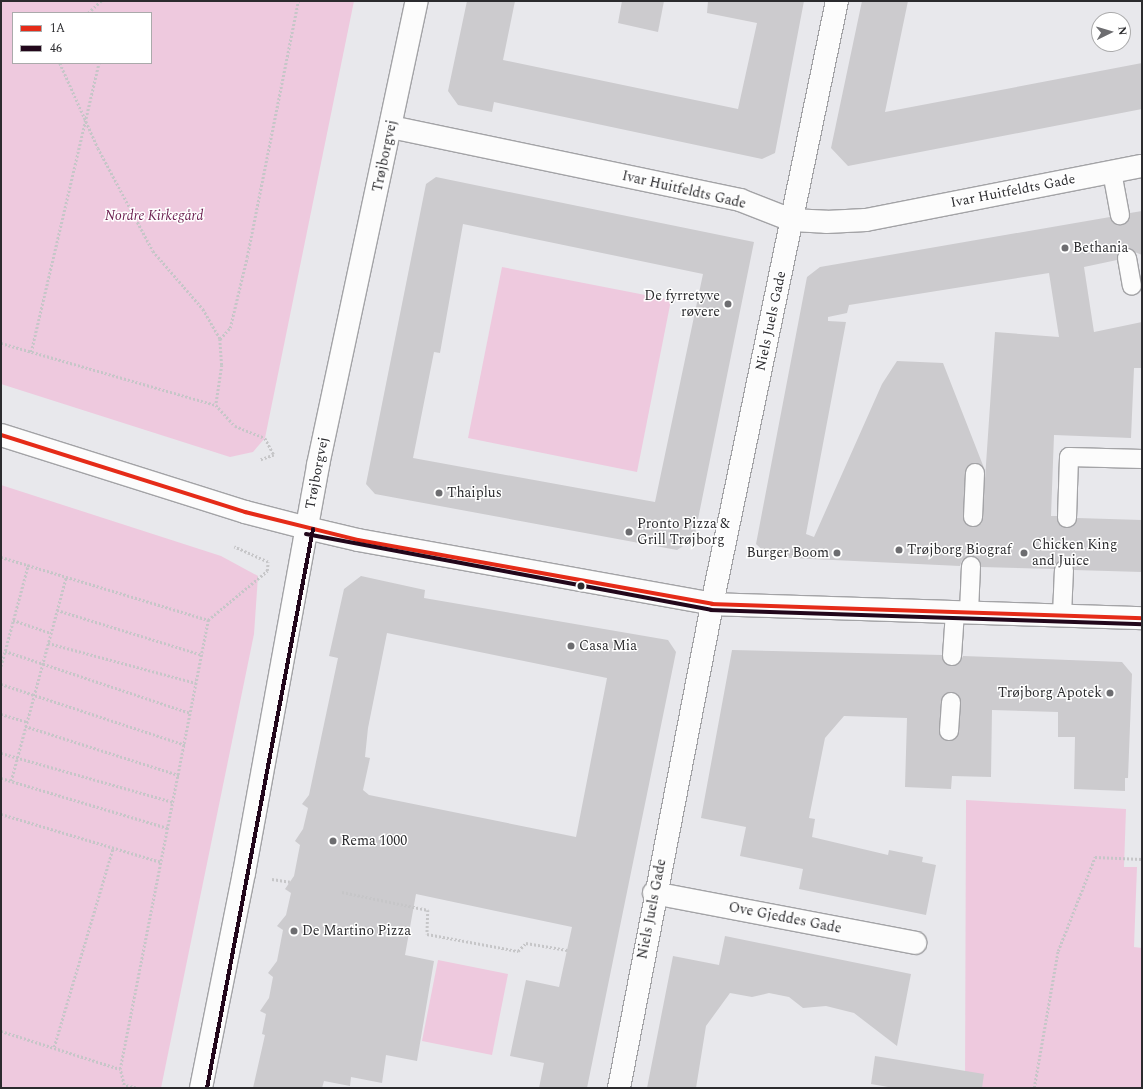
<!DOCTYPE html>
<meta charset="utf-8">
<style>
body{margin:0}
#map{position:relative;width:1143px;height:1089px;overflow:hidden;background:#e8e8ec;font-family:Spectral,serif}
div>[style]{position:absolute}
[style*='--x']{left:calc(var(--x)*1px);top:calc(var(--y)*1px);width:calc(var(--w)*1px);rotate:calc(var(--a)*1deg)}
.green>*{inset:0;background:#eec9de}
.building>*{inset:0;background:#cccbce}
.path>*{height:2.5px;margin-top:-1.25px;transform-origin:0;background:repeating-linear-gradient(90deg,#c6c6c8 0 2px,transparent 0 4px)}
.roads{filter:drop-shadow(1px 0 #a3a3a6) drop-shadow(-1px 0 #a3a3a6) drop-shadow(0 1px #a3a3a6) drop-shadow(0 -1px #a3a3a6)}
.lane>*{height:18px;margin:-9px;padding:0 9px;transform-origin:9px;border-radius:9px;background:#fcfcfc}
.street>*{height:22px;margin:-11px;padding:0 11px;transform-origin:11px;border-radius:11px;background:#fcfcfc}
.secondary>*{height:22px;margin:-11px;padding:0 11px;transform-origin:11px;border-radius:11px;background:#fcfcfc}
.bus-1>*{height:4px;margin:-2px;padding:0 2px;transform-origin:2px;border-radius:2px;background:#e52b18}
.bus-2>*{height:4px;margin:-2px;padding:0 2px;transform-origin:2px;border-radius:2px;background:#22071b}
.dots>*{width:11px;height:11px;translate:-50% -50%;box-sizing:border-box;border:2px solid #fff;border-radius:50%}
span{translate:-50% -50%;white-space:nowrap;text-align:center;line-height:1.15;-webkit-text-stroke:3px #fff;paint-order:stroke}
.street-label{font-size:14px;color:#2b2b2e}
.park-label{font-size:14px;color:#6a1d4e;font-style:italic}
.poi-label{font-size:14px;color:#2b2b2e}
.left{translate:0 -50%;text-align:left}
.right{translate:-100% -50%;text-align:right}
.frame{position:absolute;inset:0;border:2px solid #2b2b2e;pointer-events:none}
.legend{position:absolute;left:12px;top:12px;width:140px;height:52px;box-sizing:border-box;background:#fff;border:1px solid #aaaaab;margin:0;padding:5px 7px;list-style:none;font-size:12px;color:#2b2b2e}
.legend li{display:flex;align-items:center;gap:8px;height:20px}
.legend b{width:20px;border:1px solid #aaaaab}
.north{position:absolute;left:1091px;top:12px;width:40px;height:40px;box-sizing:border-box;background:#fff;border:1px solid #aaaaab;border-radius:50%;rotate:85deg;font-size:11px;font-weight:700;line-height:16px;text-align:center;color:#2b2b2e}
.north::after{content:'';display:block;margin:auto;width:14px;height:18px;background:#6d6d70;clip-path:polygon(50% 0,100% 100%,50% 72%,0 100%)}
</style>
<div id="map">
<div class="green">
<div style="clip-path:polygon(evenodd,1px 1px,354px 1px,265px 438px,253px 452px,230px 457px,1px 384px,1px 1px,13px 13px,151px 13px,151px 63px,13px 63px,13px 13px)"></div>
<div style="clip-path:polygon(502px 267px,671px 300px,637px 472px,468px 438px)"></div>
<div style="clip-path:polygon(1px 485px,221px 556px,258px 576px,254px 634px,161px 1088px,1px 1088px)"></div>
<div style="clip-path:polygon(966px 800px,1126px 809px,1124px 867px,1137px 867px,1134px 947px,1142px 948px,1142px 1088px,965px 1088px)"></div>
<div style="clip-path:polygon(438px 960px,508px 974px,492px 1055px,422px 1041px)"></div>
</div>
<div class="building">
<div style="clip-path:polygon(467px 1px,515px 1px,503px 60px,738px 109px,757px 23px,707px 13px,708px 1px,804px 1px,775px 153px,762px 159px,494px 102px,492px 112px,458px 105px,448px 91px)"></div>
<div style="clip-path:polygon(622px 1px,664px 1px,658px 32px,618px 23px)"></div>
<div style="clip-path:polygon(862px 1px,908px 1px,885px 112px,1142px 63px,1142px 109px,848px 166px,831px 148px)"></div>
<div style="clip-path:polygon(evenodd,436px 177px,754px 242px,694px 539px,677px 550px,375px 494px,366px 484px,426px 184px,436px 177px,463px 224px,703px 274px,655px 502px,413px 458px,434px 352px,440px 353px,463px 224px)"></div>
<div style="clip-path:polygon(evenodd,1142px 211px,1142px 255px,1125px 248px,1117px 254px,1117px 260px,1084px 267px,1094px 332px,1142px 322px,1142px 368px,1134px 368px,1131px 438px,1054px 435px,1051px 516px,1057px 516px,1058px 523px,1066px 528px,1072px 527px,1077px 518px,1142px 520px,1142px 572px,1074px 570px,1070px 561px,1064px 560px,1054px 569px,981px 567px,977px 557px,971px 556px,962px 560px,960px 566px,770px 557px,756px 544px,807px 277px,820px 267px,1110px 217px,1116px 225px,1122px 225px,1130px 213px,1142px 211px,1049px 273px,1059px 337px,995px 332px,982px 523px,972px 527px,964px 521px,966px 468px,975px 463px,984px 468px,943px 363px,897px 361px,882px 384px,814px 537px,806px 534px,846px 322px,828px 321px,828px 317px,847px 313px,849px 305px,1049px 273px)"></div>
<div style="clip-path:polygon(evenodd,361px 576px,425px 590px,424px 598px,668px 640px,676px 652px,587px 1088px,539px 1088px,544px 1063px,510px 1056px,526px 980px,559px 987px,572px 927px,416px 894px,405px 955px,434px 961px,417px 1061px,386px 1055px,382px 1083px,351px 1077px,350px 1086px,324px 1081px,322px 1088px,253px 1088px,265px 1035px,262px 1034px,266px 1014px,260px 1011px,269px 998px,273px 977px,268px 973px,277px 961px,283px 930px,277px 926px,286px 915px,291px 893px,285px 889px,294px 876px,300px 845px,295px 841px,303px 829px,308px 808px,302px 804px,309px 795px,338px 658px,329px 656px,344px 589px,361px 576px,387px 633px,607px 678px,576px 837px,369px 795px,363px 790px,370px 758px,365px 757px,368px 728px,387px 633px)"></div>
<div style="clip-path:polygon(evenodd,732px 650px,942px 655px,946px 664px,952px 666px,960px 662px,963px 656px,1122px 662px,1132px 674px,1128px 778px,1125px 778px,1125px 791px,1074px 789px,1075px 737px,1058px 737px,1058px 712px,992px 710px,991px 777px,952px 776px,951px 789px,905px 787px,907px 718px,844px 716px,825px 738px,809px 818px,815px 819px,812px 837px,888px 855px,889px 850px,923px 857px,922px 862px,936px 865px,926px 915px,799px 889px,803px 869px,740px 856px,746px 827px,701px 818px,732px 650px,951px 692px,957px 694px,961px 703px,959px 732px,949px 741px,943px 739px,939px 730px,941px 701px,951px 692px)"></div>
<div style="clip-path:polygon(725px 936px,911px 974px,897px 1046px,854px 1013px,826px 1006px,803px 1008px,789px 997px,769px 993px,752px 997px,730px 993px,706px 1026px,696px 1088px,647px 1088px,673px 956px,719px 965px)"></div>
<div style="clip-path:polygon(875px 1056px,984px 1074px,982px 1088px,894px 1088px,871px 1084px)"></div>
</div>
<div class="path">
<div style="--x:88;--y:13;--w:18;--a:-43"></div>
<div style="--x:60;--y:63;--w:93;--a:65.9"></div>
<div style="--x:98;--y:148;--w:117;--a:61.9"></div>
<div style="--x:153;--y:251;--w:77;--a:49.2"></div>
<div style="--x:203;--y:309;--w:34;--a:60"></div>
<div style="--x:220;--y:339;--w:26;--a:86"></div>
<div style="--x:222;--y:365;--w:40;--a:98.5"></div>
<div style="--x:220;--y:339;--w:15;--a:-48"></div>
<div style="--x:230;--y:328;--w:73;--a:-76.5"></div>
<div style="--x:247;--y:257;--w:261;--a:-78.7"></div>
<div style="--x:1;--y:343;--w:224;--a:16.1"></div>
<div style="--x:216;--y:405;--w:28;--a:48"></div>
<div style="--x:235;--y:426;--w:32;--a:22"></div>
<div style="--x:265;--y:438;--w:19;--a:62"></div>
<div style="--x:274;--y:455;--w:15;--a:160"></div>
<div style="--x:31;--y:352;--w:297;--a:-76.8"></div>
<div style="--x:1;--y:557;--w:216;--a:16.9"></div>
<div style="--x:57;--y:610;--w:152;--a:17.2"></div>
<div style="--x:13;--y:620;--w:39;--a:19"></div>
<div style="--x:48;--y:643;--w:153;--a:15.1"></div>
<div style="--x:5;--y:651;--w:195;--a:18.5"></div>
<div style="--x:1;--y:666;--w:105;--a:-75"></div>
<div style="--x:1;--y:684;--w:194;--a:18.3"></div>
<div style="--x:1;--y:714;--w:27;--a:17"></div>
<div style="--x:25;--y:726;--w:162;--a:17.7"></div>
<div style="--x:1;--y:753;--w:179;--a:15.9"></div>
<div style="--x:1;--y:778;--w:174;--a:16.7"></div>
<div style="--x:11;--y:781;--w:211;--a:-74.9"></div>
<div style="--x:1;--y:814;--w:167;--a:16.7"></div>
<div style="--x:272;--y:879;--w:18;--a:9"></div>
<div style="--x:342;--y:892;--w:88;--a:11.8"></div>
<div style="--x:428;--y:910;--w:24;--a:92"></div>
<div style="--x:427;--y:934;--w:93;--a:10.6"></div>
<div style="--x:518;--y:951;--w:11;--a:-45"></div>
<div style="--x:526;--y:943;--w:42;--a:9.7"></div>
<div style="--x:1;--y:1031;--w:125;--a:17.7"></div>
<div style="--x:54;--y:1047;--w:208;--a:-73.5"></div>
<div style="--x:136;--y:1088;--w:12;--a:-166"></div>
<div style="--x:124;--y:1085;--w:16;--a:-104"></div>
<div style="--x:120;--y:1069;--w:458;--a:-78.9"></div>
<div style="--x:208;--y:620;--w:77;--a:-39.7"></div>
<div style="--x:267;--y:571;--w:9;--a:-84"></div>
<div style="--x:268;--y:562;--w:37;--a:-156"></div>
<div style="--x:1034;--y:1088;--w:139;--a:-80.1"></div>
<div style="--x:1058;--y:951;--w:101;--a:-68.5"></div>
<div style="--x:1095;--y:857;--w:47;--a:2.4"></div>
</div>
<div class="roads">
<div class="lane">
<div style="--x:1112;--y:172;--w:44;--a:79.5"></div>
<div style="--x:1127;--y:258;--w:28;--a:80"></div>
<div style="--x:973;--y:517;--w:44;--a:-87.4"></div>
<div style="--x:1067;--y:518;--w:61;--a:-88.1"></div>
<div style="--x:1069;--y:457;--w:73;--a:1.6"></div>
<div style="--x:969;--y:612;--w:46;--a:-87.5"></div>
<div style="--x:1062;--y:615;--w:45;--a:-87.5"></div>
<div style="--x:952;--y:656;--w:44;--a:-86.1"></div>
<div style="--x:949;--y:731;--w:29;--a:-86"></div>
</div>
<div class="street">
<div style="--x:391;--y:127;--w:357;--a:11.8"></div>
<div style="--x:740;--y:200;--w:55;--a:21.4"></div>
<div style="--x:791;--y:220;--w:35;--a:3"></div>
<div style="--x:826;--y:222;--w:40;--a:-2.9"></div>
<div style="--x:866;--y:220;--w:281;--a:-11.1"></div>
<div style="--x:307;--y:528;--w:52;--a:13.2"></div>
<div style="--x:358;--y:540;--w:360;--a:10.2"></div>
<div style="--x:712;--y:604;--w:430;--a:1.9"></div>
<div style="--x:654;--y:893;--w:266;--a:10.8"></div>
<div style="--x:619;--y:1088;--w:493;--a:-79.1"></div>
<div style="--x:712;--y:604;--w:616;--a:-78.29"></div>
</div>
<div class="secondary">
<div style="--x:1;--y:435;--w:256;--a:17.5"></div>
<div style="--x:245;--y:512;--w:64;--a:14.5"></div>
<div style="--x:201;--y:1088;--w:219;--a:-78.7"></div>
<div style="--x:244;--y:873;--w:415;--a:-79.7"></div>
<div style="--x:318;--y:465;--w:474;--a:-78"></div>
</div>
</div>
<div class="bus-1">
<div style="--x:1;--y:435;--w:256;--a:17.5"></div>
<div style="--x:245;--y:512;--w:116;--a:13.9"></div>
<div style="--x:358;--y:540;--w:360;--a:10.2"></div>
<div style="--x:712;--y:604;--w:430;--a:1.9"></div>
</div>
<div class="bus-2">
<div style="--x:306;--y:534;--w:412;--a:10.6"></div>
<div style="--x:711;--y:610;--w:431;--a:1.9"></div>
<div style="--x:207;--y:1088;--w:569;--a:-79.26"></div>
</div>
<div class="dots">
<div style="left:1065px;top:248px;background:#6d6d70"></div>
<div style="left:728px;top:304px;background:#6d6d70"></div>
<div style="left:439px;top:493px;background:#6d6d70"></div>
<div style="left:629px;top:532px;background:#6d6d70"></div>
<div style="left:899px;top:550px;background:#6d6d70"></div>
<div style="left:837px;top:553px;background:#6d6d70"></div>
<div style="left:1024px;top:553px;background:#6d6d70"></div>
<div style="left:581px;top:586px;background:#2b2b2e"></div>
<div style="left:571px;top:646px;background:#6d6d70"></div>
<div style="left:1110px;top:693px;background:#6d6d70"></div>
<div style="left:333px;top:841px;background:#6d6d70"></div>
<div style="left:294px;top:931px;background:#6d6d70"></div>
</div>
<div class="street-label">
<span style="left:385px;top:156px;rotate:-78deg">Trøjborgvej</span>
<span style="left:684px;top:190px;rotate:13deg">Ivar Huitfeldts Gade</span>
<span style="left:1013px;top:191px;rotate:-11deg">Ivar Huitfeldts Gade</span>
<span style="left:771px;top:321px;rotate:-78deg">Niels Juels Gade</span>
<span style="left:317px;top:473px;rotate:-79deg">Trøjborgvej</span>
<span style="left:652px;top:909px;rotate:-79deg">Niels Juels Gade</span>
<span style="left:785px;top:918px;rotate:11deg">Ove Gjeddes Gade</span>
</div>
<div class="park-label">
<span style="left:154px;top:216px">Nordre Kirkegård</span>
</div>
<div class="poi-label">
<span class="left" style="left:1073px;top:248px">Bethania</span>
<span class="right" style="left:720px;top:304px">De fyrretyve<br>røvere</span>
<span class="left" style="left:447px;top:493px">Thaiplus</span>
<span class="left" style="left:637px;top:532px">Pronto Pizza &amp;<br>Grill Trøjborg</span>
<span class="left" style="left:1032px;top:553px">Chicken King<br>and Juice</span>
<span class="left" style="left:907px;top:550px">Trøjborg Biograf</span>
<span class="right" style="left:829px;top:553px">Burger Boom</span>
<span class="left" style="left:579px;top:646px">Casa Mia</span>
<span class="right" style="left:1102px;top:693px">Trøjborg Apotek</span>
<span class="left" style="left:341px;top:841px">Rema 1000</span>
<span class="left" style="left:302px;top:931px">De Martino Pizza</span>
</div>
<div class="frame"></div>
<ul class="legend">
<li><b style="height:5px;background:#e52b18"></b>1A</li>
<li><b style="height:5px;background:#22071b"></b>46</li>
</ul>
<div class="north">N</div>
</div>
